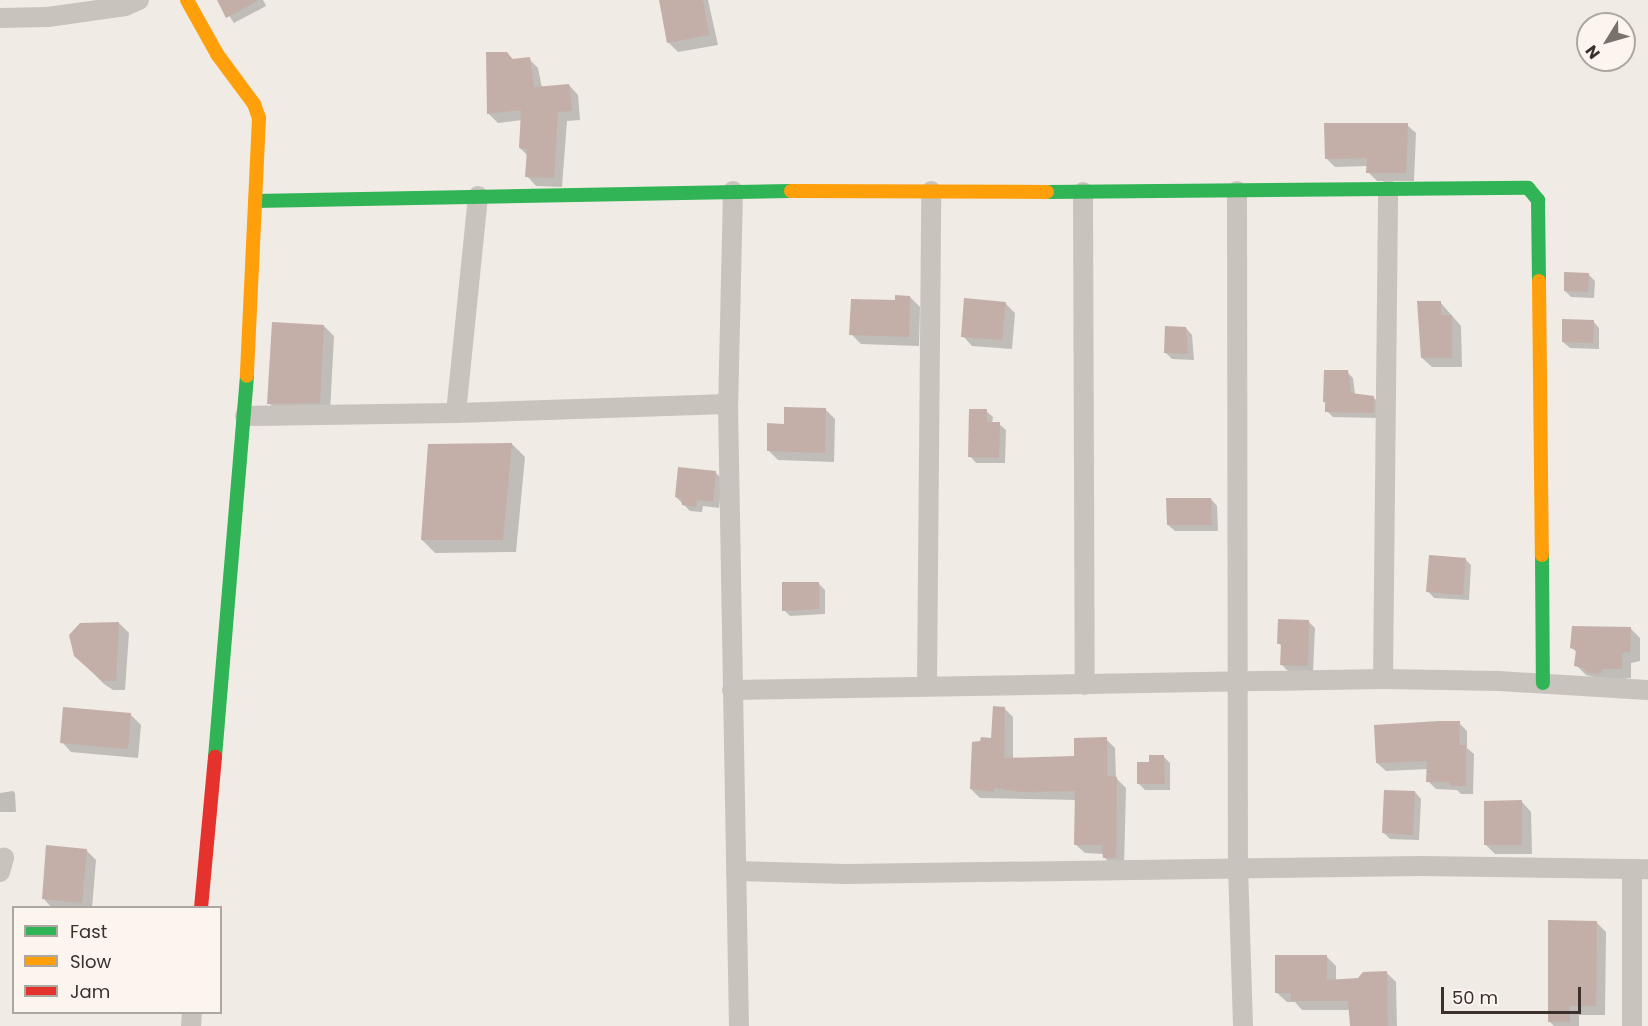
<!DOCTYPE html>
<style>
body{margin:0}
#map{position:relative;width:1648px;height:1026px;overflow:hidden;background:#f0ebe5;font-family:Poppins,sans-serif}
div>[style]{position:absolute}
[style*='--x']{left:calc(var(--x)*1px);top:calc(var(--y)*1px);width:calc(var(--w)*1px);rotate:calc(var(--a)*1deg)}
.shadow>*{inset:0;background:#0003}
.building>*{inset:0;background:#c3afa7}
.street>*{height:20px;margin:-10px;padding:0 10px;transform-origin:10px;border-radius:10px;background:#c9c3be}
.fast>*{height:14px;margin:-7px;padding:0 7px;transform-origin:7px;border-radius:7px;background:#30b455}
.slow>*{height:14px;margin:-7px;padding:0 7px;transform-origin:7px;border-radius:7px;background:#ff9f0a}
.jam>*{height:14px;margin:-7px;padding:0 7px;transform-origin:7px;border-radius:7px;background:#e5322d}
span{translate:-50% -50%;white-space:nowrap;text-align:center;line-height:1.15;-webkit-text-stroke:5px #fbf5ee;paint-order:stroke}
.legend{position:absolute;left:12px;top:906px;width:210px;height:108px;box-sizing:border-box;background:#fbf5ee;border:2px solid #aea6a0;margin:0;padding:8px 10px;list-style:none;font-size:18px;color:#3b302b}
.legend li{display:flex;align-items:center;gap:12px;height:30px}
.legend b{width:30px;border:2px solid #aea6a0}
.north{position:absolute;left:1576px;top:12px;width:60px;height:60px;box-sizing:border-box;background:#fbf5ee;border:2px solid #aea6a0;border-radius:50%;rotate:233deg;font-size:16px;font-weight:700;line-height:24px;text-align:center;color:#3b302b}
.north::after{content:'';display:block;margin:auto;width:21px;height:27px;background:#7a716c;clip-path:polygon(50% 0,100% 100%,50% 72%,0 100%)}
.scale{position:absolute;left:1441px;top:987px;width:140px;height:27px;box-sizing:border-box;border:3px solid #3b302b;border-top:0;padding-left:8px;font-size:18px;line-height:21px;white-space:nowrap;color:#3b302b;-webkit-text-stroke:4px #fbf5ee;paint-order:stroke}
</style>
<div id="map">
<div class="shadow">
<div style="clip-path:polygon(219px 0,263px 0,266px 6px,234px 23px)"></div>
<div style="clip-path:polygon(660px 0,708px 0,718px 45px,678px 52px,668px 42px)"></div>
<div style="clip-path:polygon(507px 53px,514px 60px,529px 59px,538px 68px,542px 88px,569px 85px,578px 95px,580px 120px,567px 121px,562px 187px,536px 186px,527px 176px,528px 156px,520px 148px,522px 120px,498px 123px,489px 114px)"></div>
<div style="clip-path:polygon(1407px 125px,1416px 133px,1414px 181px,1377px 181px,1368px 172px,1368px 166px,1335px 167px,1326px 158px)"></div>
<div style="clip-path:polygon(1588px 274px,1595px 281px,1594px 298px,1571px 297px,1565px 291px)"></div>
<div style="clip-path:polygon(910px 297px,920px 307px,919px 346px,861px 344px,851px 334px,896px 302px)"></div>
<div style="clip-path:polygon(1440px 302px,1461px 326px,1462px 367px,1432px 367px,1422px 358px)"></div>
<div style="clip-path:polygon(1005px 303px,1015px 313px,1012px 349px,972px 346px,963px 336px)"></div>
<div style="clip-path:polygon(1593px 321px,1599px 328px,1599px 349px,1570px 348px,1563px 342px)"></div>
<div style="clip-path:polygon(324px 326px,334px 336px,330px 412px,279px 413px,269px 403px)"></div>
<div style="clip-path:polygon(1186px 328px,1192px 335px,1194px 360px,1172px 359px,1166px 353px)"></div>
<div style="clip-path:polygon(1347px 372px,1353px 378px,1355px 394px,1373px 397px,1379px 403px,1379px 418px,1333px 417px,1327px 411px)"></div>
<div style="clip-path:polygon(825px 409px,835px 419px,834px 462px,778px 460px,768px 450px,785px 425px)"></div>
<div style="clip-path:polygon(986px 411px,993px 417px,992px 424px,999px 424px,1006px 430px,1005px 463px,976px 463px,970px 456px)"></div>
<div style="clip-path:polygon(512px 444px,525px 457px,516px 552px,435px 553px,422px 540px)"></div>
<div style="clip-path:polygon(716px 473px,722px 479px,719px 508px,703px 506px,702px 512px,690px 511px,676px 497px)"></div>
<div style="clip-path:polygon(1211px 499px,1217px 506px,1218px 531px,1175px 531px,1168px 525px)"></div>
<div style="clip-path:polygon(1465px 559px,1471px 565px,1469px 600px,1434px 598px,1428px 591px)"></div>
<div style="clip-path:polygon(819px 584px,825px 590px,825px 614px,790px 616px,784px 610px)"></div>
<div style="clip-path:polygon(1309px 622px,1315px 628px,1313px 672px,1288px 671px,1282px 665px,1282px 647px,1279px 643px)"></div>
<div style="clip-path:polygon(119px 623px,129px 633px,125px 690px,113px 690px,104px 684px,76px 656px)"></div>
<div style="clip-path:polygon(1630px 628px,1640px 638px,1640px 661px,1631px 663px,1631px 678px,1599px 682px,1594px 677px,1586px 675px,1576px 665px,1577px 653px,1572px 647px)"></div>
<div style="clip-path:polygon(1004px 708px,1013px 717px,1013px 759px,1076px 757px,1106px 739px,1115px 748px,1116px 778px,1126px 788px,1124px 867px,1114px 867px,1105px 858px,1104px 854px,1085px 853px,1075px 844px,1077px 800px,980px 798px,971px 789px)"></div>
<div style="clip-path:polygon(131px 715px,141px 725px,138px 758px,71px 752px,62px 742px)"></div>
<div style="clip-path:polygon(1459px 723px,1467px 731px,1467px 748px,1474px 754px,1473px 794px,1461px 794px,1457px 790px,1436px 789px,1428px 781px,1428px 769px,1386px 771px,1377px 763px)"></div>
<div style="clip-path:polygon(1163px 756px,1170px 763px,1170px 790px,1145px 790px,1139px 784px,1150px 763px)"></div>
<div style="clip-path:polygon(13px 791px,15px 793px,16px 812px,0 812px,0 793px)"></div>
<div style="clip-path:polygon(1415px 792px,1421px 799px,1419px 840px,1390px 839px,1383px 832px)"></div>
<div style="clip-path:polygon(1522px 802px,1531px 812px,1532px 854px,1495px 854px,1485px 844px)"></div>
<div style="clip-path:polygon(86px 850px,96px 860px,92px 908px,52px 908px,44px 899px)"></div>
<div style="clip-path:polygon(1596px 922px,1606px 932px,1605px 1015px,1579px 1015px,1579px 1026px,1554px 1026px,1549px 1021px)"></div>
<div style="clip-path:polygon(1326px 956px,1336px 966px,1336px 981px,1358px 979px,1386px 972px,1396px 982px,1397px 1026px,1352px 1026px,1350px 1010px,1302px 1010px,1295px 1002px,1287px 1002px,1277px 993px)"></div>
</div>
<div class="building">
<div style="clip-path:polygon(217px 0,259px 0,226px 18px)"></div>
<div style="clip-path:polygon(659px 0,703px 0,709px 35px,667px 43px)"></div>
<div style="clip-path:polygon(486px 52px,507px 52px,512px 59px,530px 57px,534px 87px,569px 84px,572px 111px,558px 112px,554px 178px,525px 177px,527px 149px,519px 148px,521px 110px,487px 114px)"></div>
<div style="clip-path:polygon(1324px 123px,1408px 123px,1406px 173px,1366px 173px,1367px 158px,1325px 159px)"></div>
<div style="clip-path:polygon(1564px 272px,1589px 273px,1588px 292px,1564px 291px)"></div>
<div style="clip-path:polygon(895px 295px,910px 296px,909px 337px,849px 335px,851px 299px,895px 300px)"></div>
<div style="clip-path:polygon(964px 298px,1006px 302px,1002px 340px,961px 337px)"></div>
<div style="clip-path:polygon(1417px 301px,1441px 301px,1441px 315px,1452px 315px,1452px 358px,1421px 358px)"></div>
<div style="clip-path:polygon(1562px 319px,1594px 320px,1593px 343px,1562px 342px)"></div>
<div style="clip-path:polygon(272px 322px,324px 325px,320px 403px,267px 404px)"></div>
<div style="clip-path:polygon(1165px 326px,1186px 327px,1188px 354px,1164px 353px)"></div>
<div style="clip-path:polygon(1324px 370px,1348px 370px,1351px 393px,1374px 396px,1374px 413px,1325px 412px,1325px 402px,1323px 402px)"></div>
<div style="clip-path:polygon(784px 407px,826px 408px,825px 453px,767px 451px,767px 423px,784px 424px)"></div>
<div style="clip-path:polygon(969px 409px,987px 409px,987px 422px,1000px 422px,999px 458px,968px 457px)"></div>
<div style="clip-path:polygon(512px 443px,503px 540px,421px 540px,428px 444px)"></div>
<div style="clip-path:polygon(678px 467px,716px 471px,713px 502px,697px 500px,696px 507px,682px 505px,681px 498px,675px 497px)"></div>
<div style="clip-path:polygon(1166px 498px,1211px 498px,1212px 525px,1167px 525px)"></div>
<div style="clip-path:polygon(1429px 555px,1466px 558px,1463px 595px,1426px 592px)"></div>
<div style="clip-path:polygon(782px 582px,819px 582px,819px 609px,782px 611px)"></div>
<div style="clip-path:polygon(1278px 619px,1309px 620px,1308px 666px,1280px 665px,1281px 644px,1277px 644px)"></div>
<div style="clip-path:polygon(119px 622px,116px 681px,102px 681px,74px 656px,69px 635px,80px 623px)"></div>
<div style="clip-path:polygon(1572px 626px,1631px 627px,1630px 652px,1622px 653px,1622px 669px,1603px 669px,1600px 674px,1588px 673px,1583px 668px,1574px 666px,1576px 650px,1570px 648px)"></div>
<div style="clip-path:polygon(993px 706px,1005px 707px,1004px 758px,1074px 756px,1074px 738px,1107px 737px,1107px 776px,1117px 777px,1116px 858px,1103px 858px,1102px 845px,1074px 845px,1075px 791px,1022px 792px,994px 788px,994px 792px,970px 789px,972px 742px,980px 741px,981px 737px,991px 738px)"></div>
<div style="clip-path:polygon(63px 707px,131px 713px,128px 749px,60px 743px)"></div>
<div style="clip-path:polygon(1439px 721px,1460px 721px,1459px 745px,1466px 745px,1466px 786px,1451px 786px,1449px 782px,1426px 782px,1427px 761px,1376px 763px,1374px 725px)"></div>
<div style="clip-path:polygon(1149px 755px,1164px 755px,1165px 784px,1137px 784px,1137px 762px,1149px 762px)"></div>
<div style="clip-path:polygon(1384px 790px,1415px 791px,1413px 835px,1382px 833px)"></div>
<div style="clip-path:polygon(1522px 800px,1522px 845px,1484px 845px,1484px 801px)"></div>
<div style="clip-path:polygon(46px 845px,87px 849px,82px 903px,42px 899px)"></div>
<div style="clip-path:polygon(1548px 920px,1597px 921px,1596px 1006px,1570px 1006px,1570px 1022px,1548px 1022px)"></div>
<div style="clip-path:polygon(1275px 955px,1327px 955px,1327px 980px,1358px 978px,1363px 972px,1387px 971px,1388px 1026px,1350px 1026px,1348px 1001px,1291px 1001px,1291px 993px,1275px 993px)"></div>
</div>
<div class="street">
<div style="--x:0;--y:18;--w:48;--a:-1.2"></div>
<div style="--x:48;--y:17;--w:78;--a:-8.1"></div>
<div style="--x:125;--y:6;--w:15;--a:-23"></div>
<div style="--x:733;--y:191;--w:213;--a:91.3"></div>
<div style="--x:728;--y:404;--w:622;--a:88.99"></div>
<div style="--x:1237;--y:191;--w:676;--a:89.92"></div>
<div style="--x:1238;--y:867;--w:159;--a:88.2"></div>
<div style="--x:1083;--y:192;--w:493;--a:89.8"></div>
<div style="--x:456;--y:413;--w:218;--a:-84.2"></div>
<div style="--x:245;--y:416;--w:211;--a:-0.8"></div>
<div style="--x:456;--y:413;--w:272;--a:-1.9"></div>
<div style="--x:1383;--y:679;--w:489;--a:-89.4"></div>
<div style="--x:927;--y:685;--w:494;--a:-89.5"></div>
<div style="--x:732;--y:690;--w:651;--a:-0.97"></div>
<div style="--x:1383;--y:679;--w:116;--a:1"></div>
<div style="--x:1499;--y:681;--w:149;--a:3.5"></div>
<div style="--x:736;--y:871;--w:110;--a:1.6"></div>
<div style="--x:846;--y:874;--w:575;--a:-0.8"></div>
<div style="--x:1421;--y:866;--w:227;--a:0.8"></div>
<div style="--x:0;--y:872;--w:15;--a:-74"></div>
<div style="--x:191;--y:1026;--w:14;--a:-86"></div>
<div style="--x:1632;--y:1026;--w:157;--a:-90"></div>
</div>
<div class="fast">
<div style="--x:1047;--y:192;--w:481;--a:-0.5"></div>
<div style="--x:1528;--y:188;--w:16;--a:50"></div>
<div style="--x:1538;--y:200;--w:81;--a:89.3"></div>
<div style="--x:255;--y:201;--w:536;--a:-1.07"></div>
<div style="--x:1542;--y:555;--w:128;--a:89.6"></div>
<div style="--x:215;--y:757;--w:382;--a:-85.2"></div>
</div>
<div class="slow">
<div style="--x:187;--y:0;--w:62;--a:60.9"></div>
<div style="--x:217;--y:54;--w:62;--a:53.5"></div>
<div style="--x:254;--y:104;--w:15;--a:70"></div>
<div style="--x:259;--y:118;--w:258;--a:92.7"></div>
<div style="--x:791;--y:191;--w:256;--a:0.2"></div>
<div style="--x:1539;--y:281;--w:274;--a:89.4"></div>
</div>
<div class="jam">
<div style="--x:201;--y:908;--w:152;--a:-84.7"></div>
</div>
<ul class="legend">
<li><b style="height:8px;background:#30b455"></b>Fast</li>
<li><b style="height:8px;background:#ff9f0a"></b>Slow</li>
<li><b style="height:8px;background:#e5322d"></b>Jam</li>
</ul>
<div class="north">N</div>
<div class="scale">50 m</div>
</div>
